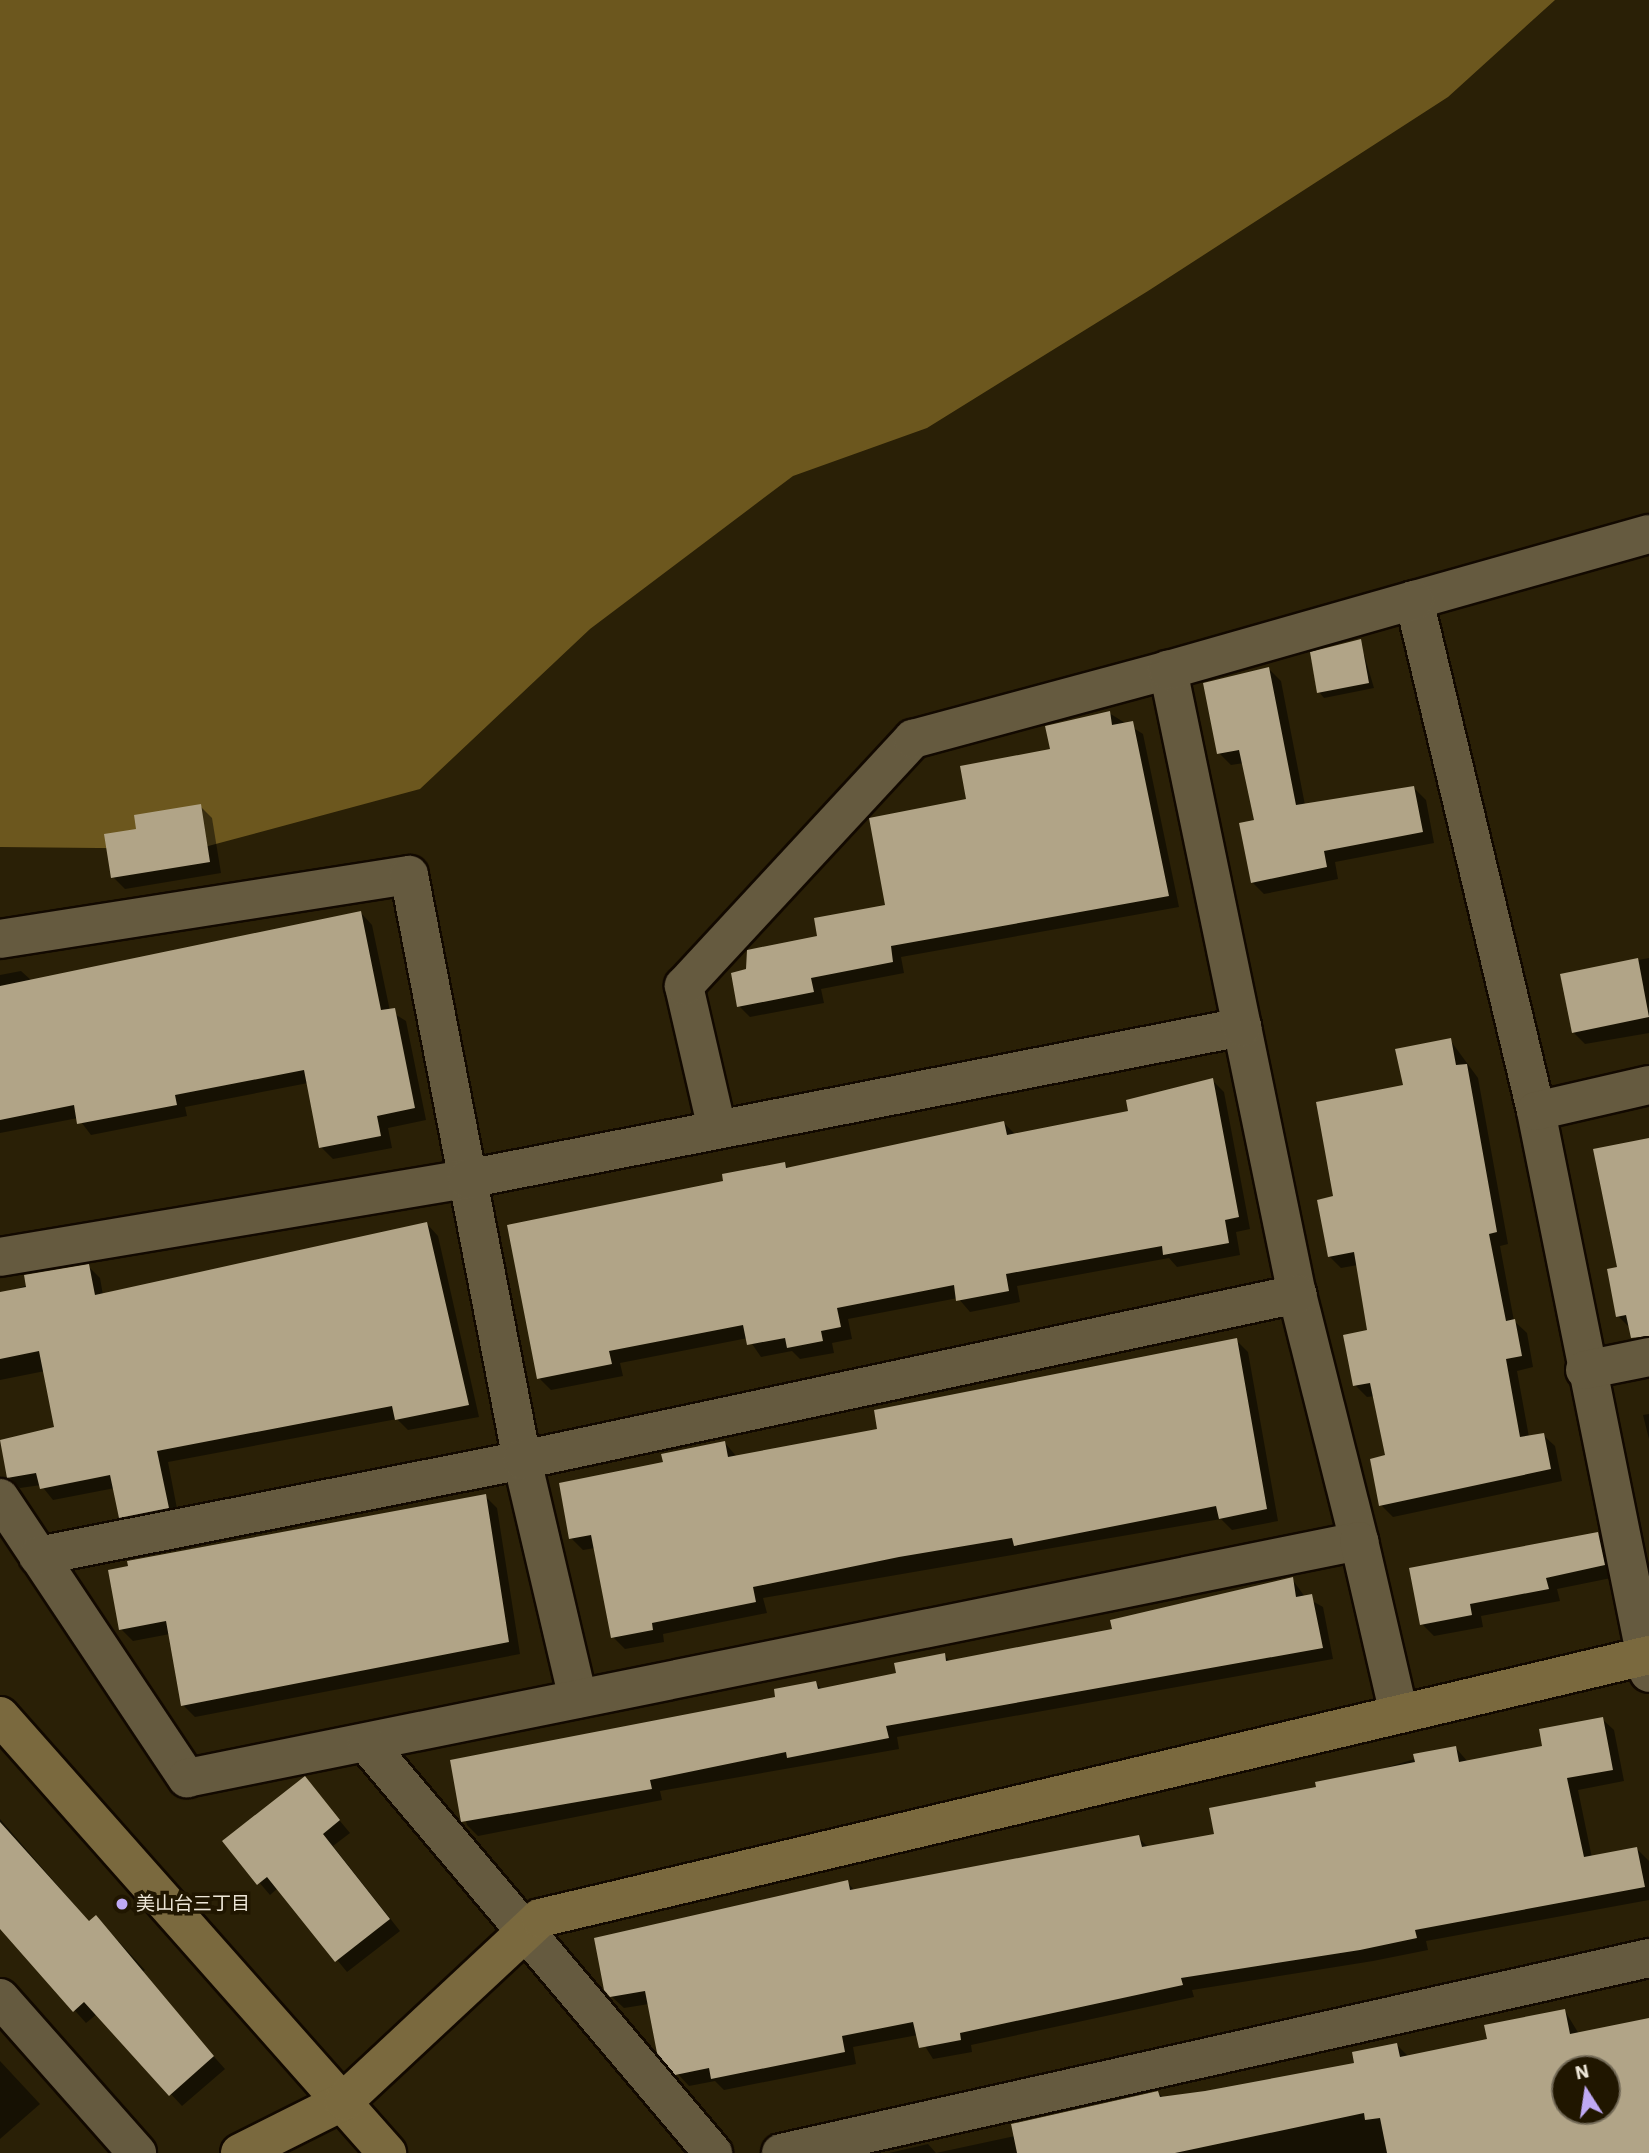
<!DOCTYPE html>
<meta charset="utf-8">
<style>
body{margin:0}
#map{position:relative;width:1649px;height:2153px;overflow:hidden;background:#2a2006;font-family:"IBM Plex Sans","Noto Sans JP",sans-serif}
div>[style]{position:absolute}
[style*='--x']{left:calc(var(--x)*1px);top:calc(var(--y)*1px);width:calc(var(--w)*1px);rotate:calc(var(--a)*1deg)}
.forest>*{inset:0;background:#6c571e}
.shadow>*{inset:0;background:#0007}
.building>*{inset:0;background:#b1a487}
.roads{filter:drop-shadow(2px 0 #120900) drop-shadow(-2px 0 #120900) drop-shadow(0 2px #120900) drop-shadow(0 -2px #120900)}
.street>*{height:38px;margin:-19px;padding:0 19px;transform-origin:19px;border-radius:19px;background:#655a3f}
.secondary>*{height:38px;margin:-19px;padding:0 19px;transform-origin:19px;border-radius:19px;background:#7a693e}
.dots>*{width:19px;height:19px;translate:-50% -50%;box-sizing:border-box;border:4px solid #201600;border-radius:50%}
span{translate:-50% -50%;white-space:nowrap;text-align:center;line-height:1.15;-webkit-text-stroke:7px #201600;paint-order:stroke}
.poi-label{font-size:19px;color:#ede6d7}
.left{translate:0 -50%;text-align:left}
.north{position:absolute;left:1551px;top:2055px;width:70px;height:70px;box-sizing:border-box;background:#201600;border:2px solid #726956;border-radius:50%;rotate:348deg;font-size:19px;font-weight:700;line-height:28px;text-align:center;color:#ede6d7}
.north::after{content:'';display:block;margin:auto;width:24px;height:32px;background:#bfa9f4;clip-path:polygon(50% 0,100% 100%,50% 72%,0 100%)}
</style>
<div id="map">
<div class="forest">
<div style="clip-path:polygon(0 0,1555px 0,1448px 97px,1148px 291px,927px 428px,793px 476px,590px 629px,420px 789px,197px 849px,0 847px)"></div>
</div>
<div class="shadow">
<div style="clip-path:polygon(1360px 641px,1374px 688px,1324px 698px,1319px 692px)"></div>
<div style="clip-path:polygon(1269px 669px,1281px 681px,1305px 805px,1414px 788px,1426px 800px,1434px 843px,1335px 862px,1338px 879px,1264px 894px,1252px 882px,1257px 822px,1244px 763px,1231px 765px,1219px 753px)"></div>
<div style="clip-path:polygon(1109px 713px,1143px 734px,1179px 907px,901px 957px,904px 973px,821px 989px,824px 1003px,750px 1017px,739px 1006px,747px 971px,887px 906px,968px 801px)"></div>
<div style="clip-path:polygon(200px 806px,212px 818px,221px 873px,125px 889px,113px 877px,138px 830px)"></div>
<div style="clip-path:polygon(361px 913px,372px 925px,390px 1011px,406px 1021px,426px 1120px,388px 1128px,392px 1148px,333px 1159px,321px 1147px,308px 1083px,185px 1107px,187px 1116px,91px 1135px,78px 1118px,0 1133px,0 975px,21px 971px,32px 981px)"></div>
<div style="clip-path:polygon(1649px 958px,1649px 1033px,1585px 1044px,1573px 1032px,1562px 975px)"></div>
<div style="clip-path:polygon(1450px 1040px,1478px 1078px,1508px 1244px,1500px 1246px,1514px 1321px,1527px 1333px,1533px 1367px,1517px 1371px,1529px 1437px,1543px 1435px,1555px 1446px,1562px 1481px,1393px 1517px,1381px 1505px,1388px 1457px,1375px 1396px,1367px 1397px,1355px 1385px,1369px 1332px,1358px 1265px,1341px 1268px,1329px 1256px,1335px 1198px,1405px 1086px)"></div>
<div style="clip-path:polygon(1212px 1080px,1224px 1092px,1250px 1229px,1236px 1232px,1240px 1255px,1177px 1267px,1169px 1258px,1017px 1286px,1020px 1302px,970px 1312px,958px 1298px,848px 1319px,852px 1339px,832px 1343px,834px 1353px,800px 1359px,792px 1351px,761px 1357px,748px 1338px,620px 1363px,623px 1376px,551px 1390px,539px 1378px,725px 1182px,784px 1164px,789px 1169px,1004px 1123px,1016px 1135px,1130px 1112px)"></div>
<div style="clip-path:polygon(1649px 1140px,1649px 1324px,1630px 1328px,1618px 1316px,1619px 1268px)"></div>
<div style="clip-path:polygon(427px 1224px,438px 1236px,479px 1417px,408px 1430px,397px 1419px,168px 1462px,179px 1519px,132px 1528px,120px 1517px,115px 1488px,53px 1500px,41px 1485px,20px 1488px,9px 1477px,56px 1429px,45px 1371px,0 1380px,0 1294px,88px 1266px,100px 1278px,103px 1295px)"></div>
<div style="clip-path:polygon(1236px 1340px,1248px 1352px,1278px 1521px,1232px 1530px,1221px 1519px,763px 1598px,767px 1613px,663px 1634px,664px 1642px,625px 1649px,613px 1637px,595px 1548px,583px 1550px,571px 1538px,665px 1464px,725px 1443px,737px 1457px,879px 1430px)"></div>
<div style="clip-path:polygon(1649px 1414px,1649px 1439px,1643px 1415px)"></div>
<div style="clip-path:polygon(485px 1496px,497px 1508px,520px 1654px,195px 1717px,183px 1705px,170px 1634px,133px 1641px,121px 1629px)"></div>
<div style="clip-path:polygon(1598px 1534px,1610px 1546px,1616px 1577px,1557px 1589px,1560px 1601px,1481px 1616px,1483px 1627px,1434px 1636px,1422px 1624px)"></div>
<div style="clip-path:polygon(1292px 1579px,1305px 1597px,1323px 1607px,1333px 1659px,897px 1737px,899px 1749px,660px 1791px,662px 1800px,478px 1836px,467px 1825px,452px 1762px,777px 1699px,815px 1683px,822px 1689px,898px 1674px,944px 1655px,951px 1662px,1114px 1630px)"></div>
<div style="clip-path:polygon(1602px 1719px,1614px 1730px,1624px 1781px,1578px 1790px,1592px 1858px,1637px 1849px,1649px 1861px,1649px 1900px,1426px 1941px,1428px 1950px,1373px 1961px,1192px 1990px,1194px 1997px,971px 2045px,972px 2052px,933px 2059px,918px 2035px,853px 2047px,856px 2064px,724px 2090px,715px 2081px,689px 2086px,677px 2073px,649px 2004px,624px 2008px,611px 1996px,847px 1882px,855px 1891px,1138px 1837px,1149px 1848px,1216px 1835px,1318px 1788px,1455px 1747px,1468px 1762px,1545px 1747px)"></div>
<div style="clip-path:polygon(305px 1779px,350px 1833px,333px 1846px,400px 1931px,347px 1972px,278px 1888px,270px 1895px,224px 1841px)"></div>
<div style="clip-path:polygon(0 1819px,90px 1923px,96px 1917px,145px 1970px,140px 1974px,225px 2069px,182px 2106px,97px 2014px,86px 2023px,0 1927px)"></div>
<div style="clip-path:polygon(evenodd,1565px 2011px,1579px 2034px,1649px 2019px,1649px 2153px,889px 2153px,928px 2144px,936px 2153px,1015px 2136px,1158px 2093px,1164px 2098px,1206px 2093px,1356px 2064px,1397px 2045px,1409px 2057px,1489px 2040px,1565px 2011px,1565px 2069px,1607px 2069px,1607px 2111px,1565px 2111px,1565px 2069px)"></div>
<div style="clip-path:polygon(0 2061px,40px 2104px,0 2139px)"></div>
</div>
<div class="building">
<div style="clip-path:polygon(1361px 639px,1369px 683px,1317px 693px,1310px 652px)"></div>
<div style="clip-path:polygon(1269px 667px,1296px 805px,1414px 786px,1423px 832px,1324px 851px,1327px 867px,1251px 883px,1239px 823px,1254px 820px,1239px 750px,1217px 754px,1203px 683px)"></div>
<div style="clip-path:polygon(1110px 711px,1112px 725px,1133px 721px,1169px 896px,891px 946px,893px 962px,811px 978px,814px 992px,737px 1007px,731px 973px,746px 969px,747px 950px,817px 936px,814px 918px,885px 905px,869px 818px,966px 799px,960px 766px,1050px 749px,1045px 726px)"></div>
<div style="clip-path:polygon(201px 804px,210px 862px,111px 878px,104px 834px,136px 829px,134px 815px)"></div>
<div style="clip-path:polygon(361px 911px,381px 1010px,395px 1008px,415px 1108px,377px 1116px,381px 1136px,319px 1148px,304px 1070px,175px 1095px,177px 1105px,77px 1124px,74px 1105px,0 1120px,0 986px)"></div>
<div style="clip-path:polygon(1638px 958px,1649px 1017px,1572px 1033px,1560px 974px)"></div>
<div style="clip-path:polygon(1451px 1038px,1456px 1065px,1467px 1064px,1497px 1232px,1489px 1234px,1506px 1321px,1515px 1319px,1522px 1356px,1506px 1359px,1520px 1437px,1544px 1433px,1551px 1469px,1379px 1506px,1370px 1459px,1385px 1455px,1370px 1383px,1353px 1386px,1343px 1335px,1367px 1330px,1354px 1252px,1328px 1257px,1317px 1200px,1333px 1196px,1316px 1102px,1403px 1085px,1395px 1049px)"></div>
<div style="clip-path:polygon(1213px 1078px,1239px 1217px,1225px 1220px,1229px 1243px,1163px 1255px,1162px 1246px,1006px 1274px,1009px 1291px,956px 1301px,954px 1285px,837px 1308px,841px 1327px,821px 1331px,823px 1341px,787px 1348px,785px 1338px,747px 1345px,743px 1325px,609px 1351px,612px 1364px,537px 1379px,507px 1225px,723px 1181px,722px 1174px,785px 1162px,786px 1168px,1004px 1121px,1007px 1135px,1128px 1111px,1126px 1100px)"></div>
<div style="clip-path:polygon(1649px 1138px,1649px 1336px,1631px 1338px,1626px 1315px,1616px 1317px,1607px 1269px,1617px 1267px,1593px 1149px)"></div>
<div style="clip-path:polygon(427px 1222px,469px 1405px,395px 1420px,392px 1406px,157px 1451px,169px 1508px,119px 1518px,110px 1475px,40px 1489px,36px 1473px,7px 1478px,0 1440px,54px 1427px,39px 1351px,0 1359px,0 1292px,26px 1287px,24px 1275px,89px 1264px,95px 1295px)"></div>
<div style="clip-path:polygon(1237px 1338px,1267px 1509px,1219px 1519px,1216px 1506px,1014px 1546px,1012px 1538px,899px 1557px,753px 1587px,756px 1602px,652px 1623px,653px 1630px,611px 1638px,591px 1535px,569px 1539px,559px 1483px,663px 1462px,661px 1454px,725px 1441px,728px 1457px,877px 1429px,874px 1410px)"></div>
<div style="clip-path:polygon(486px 1494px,509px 1642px,181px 1706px,166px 1621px,119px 1630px,108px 1570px,128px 1566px,127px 1561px)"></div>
<div style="clip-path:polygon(1598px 1532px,1605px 1565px,1546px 1578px,1549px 1589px,1470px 1604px,1472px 1615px,1420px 1625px,1409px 1568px)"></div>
<div style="clip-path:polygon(1293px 1577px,1296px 1597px,1312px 1594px,1323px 1648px,886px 1726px,889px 1738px,787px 1758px,786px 1752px,650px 1780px,652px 1789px,461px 1822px,450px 1760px,775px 1697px,774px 1689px,816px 1681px,818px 1689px,896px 1673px,894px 1663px,945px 1653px,946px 1661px,1112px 1629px,1110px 1620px)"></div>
<div style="clip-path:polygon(1603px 1717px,1613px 1770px,1567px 1778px,1584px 1857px,1637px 1847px,1645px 1887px,1415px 1930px,1417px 1938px,1360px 1950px,1181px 1978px,1183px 1985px,960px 2033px,961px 2040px,919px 2048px,913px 2022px,842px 2036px,845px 2052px,711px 2079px,709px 2068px,675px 2075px,657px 2053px,645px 1991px,610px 1997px,604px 1990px,594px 1938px,848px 1880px,850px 1890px,1139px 1835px,1142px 1847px,1214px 1834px,1209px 1808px,1316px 1787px,1315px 1782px,1415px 1762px,1413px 1754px,1456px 1746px,1459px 1762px,1542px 1746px,1539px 1729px)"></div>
<div style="clip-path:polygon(305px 1776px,340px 1820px,323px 1834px,390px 1919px,335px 1962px,267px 1877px,257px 1885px,222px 1841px)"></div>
<div style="clip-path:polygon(0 1822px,89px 1921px,96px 1915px,214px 2056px,169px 2096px,84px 2002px,73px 2012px,0 1929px)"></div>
<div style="clip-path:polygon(evenodd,1565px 2009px,1570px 2034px,1649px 2018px,1649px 2153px,1387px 2153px,1380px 2118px,1365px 2120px,1364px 2113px,1175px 2153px,1017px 2153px,1011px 2124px,1158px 2091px,1160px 2097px,1205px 2091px,1354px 2063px,1352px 2052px,1397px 2043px,1400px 2057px,1487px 2039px,1484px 2025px,1565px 2009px,1565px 2069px,1607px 2069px,1607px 2111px,1565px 2111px,1565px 2069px)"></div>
</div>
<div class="roads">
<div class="street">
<div style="--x:1649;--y:534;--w:244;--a:164.3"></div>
<div style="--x:1414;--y:600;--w:525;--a:76.57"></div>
<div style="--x:1536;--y:1111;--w:573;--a:78.63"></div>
<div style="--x:0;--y:939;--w:414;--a:-8.9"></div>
<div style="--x:409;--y:875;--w:596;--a:79.07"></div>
<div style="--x:522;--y:1460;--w:245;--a:76.8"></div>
<div style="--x:1242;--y:1027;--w:273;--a:78.4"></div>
<div style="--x:1297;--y:1294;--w:255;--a:75.9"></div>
<div style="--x:1536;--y:1111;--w:116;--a:-13"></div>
<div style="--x:717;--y:1129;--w:147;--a:-103"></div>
<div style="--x:684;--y:986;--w:337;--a:-47.2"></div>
<div style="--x:913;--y:739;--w:264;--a:-15.1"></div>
<div style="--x:0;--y:1257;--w:473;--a:-9.5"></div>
<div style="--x:467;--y:1179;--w:790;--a:-11.1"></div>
<div style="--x:1242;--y:1027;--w:365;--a:-101.7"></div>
<div style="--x:1168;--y:670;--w:256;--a:-15.9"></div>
<div style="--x:1585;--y:1370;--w:65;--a:-11.5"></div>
<div style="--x:0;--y:1498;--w:337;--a:56.3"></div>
<div style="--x:187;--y:1778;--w:1196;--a:-11.43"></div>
<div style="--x:1359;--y:1541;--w:173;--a:77"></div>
<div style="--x:38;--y:1556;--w:493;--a:-11.2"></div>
<div style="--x:522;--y:1460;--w:793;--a:-12.09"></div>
<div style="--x:367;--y:1744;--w:536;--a:49.77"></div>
<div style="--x:0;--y:1998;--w:207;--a:48.5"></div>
<div style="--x:781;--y:2153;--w:890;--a:-12.66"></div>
</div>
<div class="secondary">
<div style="--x:0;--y:1716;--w:584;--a:48.47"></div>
<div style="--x:240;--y:2153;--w:116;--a:-26.6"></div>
<div style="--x:344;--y:2101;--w:268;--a:-43"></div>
<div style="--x:540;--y:1918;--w:1140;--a:-13.34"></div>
</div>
</div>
<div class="dots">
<div style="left:122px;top:1904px;background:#bfa9f4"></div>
</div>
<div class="poi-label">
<span class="left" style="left:136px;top:1904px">美山台三丁目</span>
</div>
<div class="north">N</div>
</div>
